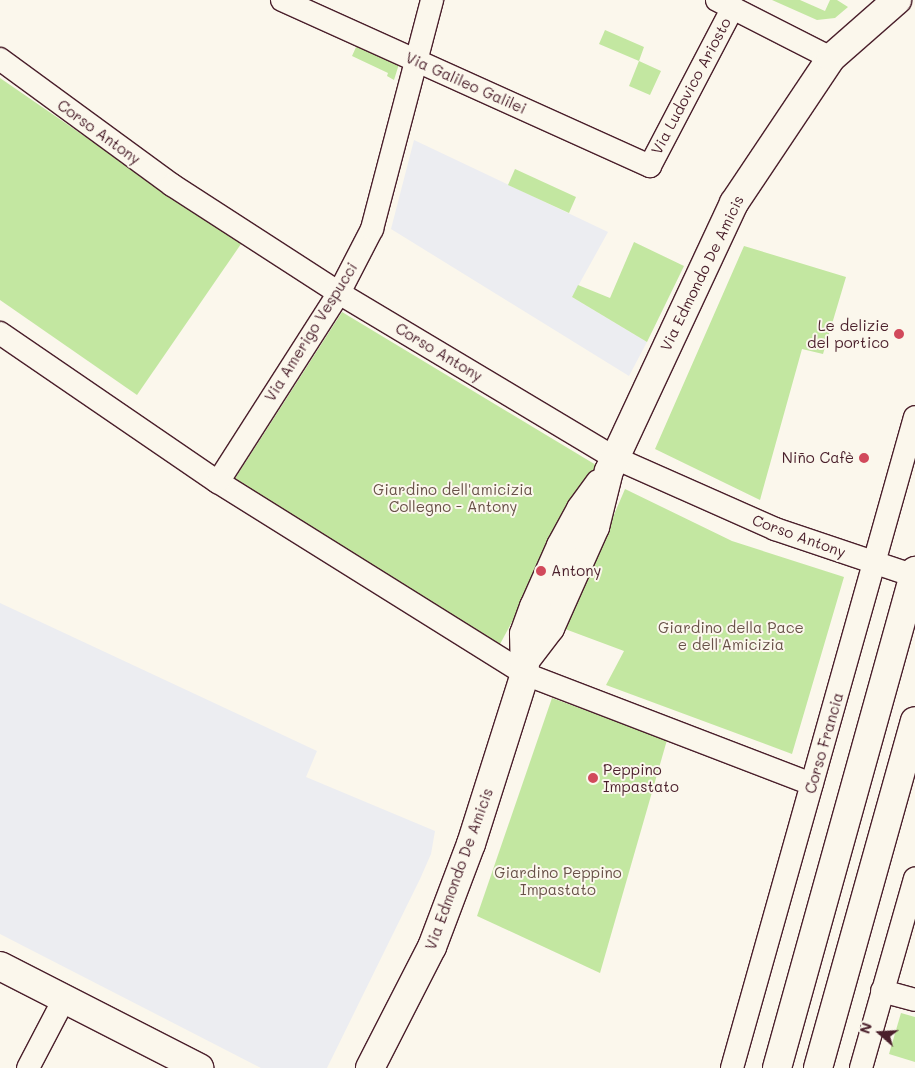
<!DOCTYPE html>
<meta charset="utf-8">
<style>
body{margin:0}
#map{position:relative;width:915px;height:1068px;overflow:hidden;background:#fbf7ec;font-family:Mali,sans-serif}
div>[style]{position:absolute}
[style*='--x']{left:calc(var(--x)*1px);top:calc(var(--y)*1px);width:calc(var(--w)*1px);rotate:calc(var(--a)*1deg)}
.built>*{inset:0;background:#ecedf1}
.green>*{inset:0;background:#c3e7a1}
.roads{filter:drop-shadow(1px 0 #4a1f2b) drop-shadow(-1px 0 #4a1f2b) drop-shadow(0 1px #4a1f2b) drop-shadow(0 -1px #4a1f2b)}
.street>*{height:22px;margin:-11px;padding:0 11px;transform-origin:11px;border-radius:11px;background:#fbf7ec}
.secondary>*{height:28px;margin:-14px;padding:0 14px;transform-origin:14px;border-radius:14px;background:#fbf7ec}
.primary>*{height:28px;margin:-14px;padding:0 14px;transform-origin:14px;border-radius:14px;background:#fbf7ec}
.dots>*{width:14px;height:14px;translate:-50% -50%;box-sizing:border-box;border:2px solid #fbf7ec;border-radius:50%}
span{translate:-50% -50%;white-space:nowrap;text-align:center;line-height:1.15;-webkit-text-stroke:4px #fbf7ec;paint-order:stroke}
.street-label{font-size:15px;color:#4a1f2b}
.poi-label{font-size:15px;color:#4a1f2b}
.right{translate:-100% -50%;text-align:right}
.left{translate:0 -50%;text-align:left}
.park-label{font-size:15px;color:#685148}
.north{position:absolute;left:855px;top:1008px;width:50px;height:50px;-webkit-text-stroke:4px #fbf7ec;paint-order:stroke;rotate:289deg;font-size:14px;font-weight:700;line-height:20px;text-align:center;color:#4a1f2b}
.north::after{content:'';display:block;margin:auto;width:18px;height:22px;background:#4a1f2b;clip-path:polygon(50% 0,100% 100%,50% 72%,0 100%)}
</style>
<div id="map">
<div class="built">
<div style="clip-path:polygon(414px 140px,608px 232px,572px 297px,647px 342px,629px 376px,391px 229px)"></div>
<div style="clip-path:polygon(0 603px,317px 751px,306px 777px,435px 831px,431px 854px,420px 879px,327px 1068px,261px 1068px,0 934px)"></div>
</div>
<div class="green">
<div style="clip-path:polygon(772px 0,800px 0,825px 11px,830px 0,837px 0,848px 7px,835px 18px,817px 20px)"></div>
<div style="clip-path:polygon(605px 30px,644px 47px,639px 61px,661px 71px,650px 95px,629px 86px,639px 61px,599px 44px)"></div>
<div style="clip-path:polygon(357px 45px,399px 64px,394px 80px,387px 76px,388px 73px,352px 56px)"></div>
<div style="clip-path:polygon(0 78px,241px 244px,137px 395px,0 300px)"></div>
<div style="clip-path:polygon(515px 169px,576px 197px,569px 213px,508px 185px)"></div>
<div style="clip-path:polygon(634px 242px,684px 266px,647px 342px,572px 297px,578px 285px,610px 298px)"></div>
<div style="clip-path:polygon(744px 246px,846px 277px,823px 354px,802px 349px,760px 500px,655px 449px)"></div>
<div style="clip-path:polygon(342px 312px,596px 465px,499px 646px,234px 480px)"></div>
<div style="clip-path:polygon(625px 489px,732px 541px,844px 577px,792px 754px,606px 685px,624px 651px,565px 629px)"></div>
<div style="clip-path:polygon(552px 698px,667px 740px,600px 973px,477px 916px)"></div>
<div style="clip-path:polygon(901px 1013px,915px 1017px,915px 1062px,889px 1054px)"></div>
</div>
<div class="roads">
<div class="street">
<div style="--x:282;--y:0;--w:404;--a:24.3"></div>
<div style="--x:650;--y:166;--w:179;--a:-62.4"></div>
<div style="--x:717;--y:0;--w:128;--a:27"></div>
<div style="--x:0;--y:59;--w:213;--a:36.2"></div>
<div style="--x:172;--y:185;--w:199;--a:32.9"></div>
<div style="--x:339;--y:293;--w:322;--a:30.9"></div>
<div style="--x:615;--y:458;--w:175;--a:23.9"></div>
<div style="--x:775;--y:529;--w:148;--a:18.6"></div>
<div style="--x:0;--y:333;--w:264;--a:34.4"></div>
<div style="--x:218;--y:482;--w:362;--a:32"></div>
<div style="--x:525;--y:674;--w:307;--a:21"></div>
<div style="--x:218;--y:482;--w:224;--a:-57.4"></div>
<div style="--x:339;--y:293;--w:72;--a:-62.7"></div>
<div style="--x:372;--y:229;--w:237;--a:-75.3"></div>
<div style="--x:882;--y:991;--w:34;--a:15"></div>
<div style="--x:28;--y:1068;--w:78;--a:-62.4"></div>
<div style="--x:732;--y:1068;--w:676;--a:-74.3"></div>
<div style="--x:861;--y:1068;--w:197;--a:-74.1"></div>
</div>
<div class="secondary">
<div style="--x:524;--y:662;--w:43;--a:-52.6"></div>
<div style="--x:550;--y:628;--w:111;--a:-66"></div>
<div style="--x:595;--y:527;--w:58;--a:-76"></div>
<div style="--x:609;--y:471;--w:296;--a:-65"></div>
<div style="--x:734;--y:203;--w:174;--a:-56.2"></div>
<div style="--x:831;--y:58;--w:88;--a:-41.3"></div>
<div style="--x:0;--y:966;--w:224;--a:27.1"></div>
<div style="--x:370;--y:1068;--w:136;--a:-62.9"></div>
<div style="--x:432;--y:947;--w:110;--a:-69.3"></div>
<div style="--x:471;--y:844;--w:178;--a:-72.4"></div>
<div style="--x:525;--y:674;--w:40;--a:-91.4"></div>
<div style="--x:524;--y:634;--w:29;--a:-70"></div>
<div style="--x:534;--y:607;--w:67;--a:-66.1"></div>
<div style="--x:561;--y:546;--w:42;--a:-61.6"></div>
<div style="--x:581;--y:509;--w:31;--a:-54"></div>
</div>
<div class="primary">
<div style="--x:777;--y:1068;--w:516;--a:-74.48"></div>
<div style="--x:818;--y:1068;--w:360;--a:-74.4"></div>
</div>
</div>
<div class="dots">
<div style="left:899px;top:334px;background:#d1495b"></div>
<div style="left:864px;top:458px;background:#d1495b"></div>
<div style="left:541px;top:571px;background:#d1495b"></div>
<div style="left:593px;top:778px;background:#d1495b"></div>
</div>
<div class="street-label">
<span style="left:466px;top:83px;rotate:24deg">Via Galileo Galilei</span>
<span style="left:691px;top:86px;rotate:-62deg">Via Ludovico Ariosto</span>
<span style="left:99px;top:132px;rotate:36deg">Corso Antony</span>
<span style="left:702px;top:273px;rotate:-64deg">Via Edmondo De Amicis</span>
<span style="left:311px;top:332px;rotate:-58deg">Via Amerigo Vespucci</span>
<span style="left:439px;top:352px;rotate:31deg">Corso Antony</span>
<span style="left:799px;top:536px;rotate:20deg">Corso Antony</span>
<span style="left:824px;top:743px;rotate:-74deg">Corso Francia</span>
<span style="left:459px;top:869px;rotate:-70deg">Via Edmondo De Amicis</span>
</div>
<div class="poi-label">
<span class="right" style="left:889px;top:334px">Le delizie<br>del portico</span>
<span class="right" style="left:854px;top:458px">Niño Cafè</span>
<span class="left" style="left:551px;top:571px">Antony</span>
<span class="left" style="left:603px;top:778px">Peppino<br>Impastato</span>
</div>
<div class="park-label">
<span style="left:453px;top:498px">Giardino dell'amicizia<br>Collegno - Antony</span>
<span style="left:731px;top:636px">Giardino della Pace<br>e dell'Amicizia</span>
<span style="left:558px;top:881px">Giardino Peppino<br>Impastato</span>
</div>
<div class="north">N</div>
</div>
